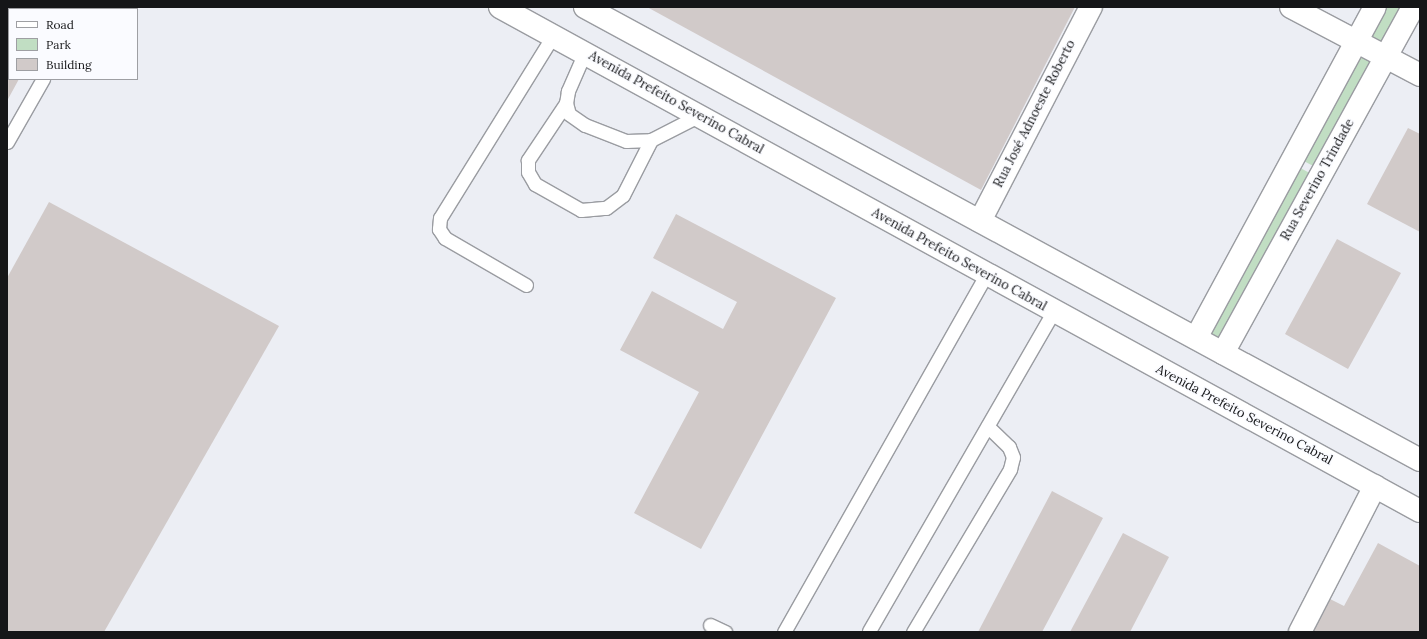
<!DOCTYPE html>
<meta charset="utf-8">
<style>
body{margin:0}
#map{position:relative;width:1427px;height:639px;overflow:hidden;background:#eceef4;font-family:Lora,serif}
div>[style]{position:absolute}
[style*='--x']{left:calc(var(--x)*1px);top:calc(var(--y)*1px);width:calc(var(--w)*1px);rotate:calc(var(--a)*1deg)}
.green>*{inset:0;background:#c1dec3}
.building>*{inset:0;background:#d1cac9}
.roads{filter:drop-shadow(1px 0 #9a9ca1) drop-shadow(-1px 0 #9a9ca1) drop-shadow(0 1px #9a9ca1) drop-shadow(0 -1px #9a9ca1)}
.service>*{height:13px;margin:-6.5px;padding:0 6.5px;transform-origin:6.5px;border-radius:6.5px;background:#fff}
.minor>*{height:22px;margin:-11px;padding:0 11px;transform-origin:11px;border-radius:11px;background:#fff}
.primary>*{height:22px;margin:-11px;padding:0 11px;transform-origin:11px;border-radius:11px;background:#fff}
span{translate:-50% -50%;white-space:nowrap;text-align:center;line-height:1.15;-webkit-text-stroke:3px #fafbff;paint-order:stroke}
.street-label{font-size:13px;color:#151618}
.frame{position:absolute;inset:0;border:8px solid #151618;pointer-events:none}
.legend{position:absolute;left:8px;top:8px;width:130px;height:72px;box-sizing:border-box;background:#fafbff;border:1px solid #9e9fa3;margin:0;padding:5px 7px;list-style:none;font-size:12px;color:#151618}
.legend li{display:flex;align-items:center;gap:8px;height:20px}
.legend b{width:20px;border:1px solid #9e9fa3}
</style>
<div id="map">
<div class="green">
<div style="clip-path:polygon(1382px 7px,1408px 7px,1383px 52px,1363px 41px)"></div>
<div style="clip-path:polygon(1358px 48px,1380px 59px,1319px 169px,1298px 158px)"></div>
<div style="clip-path:polygon(1295px 165px,1315px 176px,1222px 344px,1201px 335px)"></div>
</div>
<div class="building">
<div style="clip-path:polygon(13px 7px,60px 7px,11px 9px)"></div>
<div style="clip-path:polygon(647px 7px,1075px 7px,981px 190px)"></div>
<div style="clip-path:polygon(9px 13px,9px 79px,19px 79px,7px 101px)"></div>
<div style="clip-path:polygon(1408px 128px,1420px 134px,1420px 232px,1367px 204px)"></div>
<div style="clip-path:polygon(49px 202px,279px 326px,104px 632px,7px 632px,7px 278px)"></div>
<div style="clip-path:polygon(676px 214px,836px 298px,701px 549px,634px 513px,699px 392px,620px 350px,652px 291px,723px 329px,737px 302px,653px 258px)"></div>
<div style="clip-path:polygon(1337px 239px,1401px 273px,1348px 369px,1285px 334px)"></div>
<div style="clip-path:polygon(1052px 491px,1103px 518px,1042px 632px,978px 632px)"></div>
<div style="clip-path:polygon(1123px 533px,1169px 557px,1130px 632px,1070px 632px)"></div>
<div style="clip-path:polygon(1378px 543px,1420px 566px,1420px 632px,1306px 632px,1326px 597px,1344px 606px)"></div>
</div>
<div class="roads">
<div class="service">
<div style="--x:83;--y:9;--w:2;--a:-63"></div>
<div style="--x:585;--y:52;--w:43;--a:113.6"></div>
<div style="--x:568;--y:91;--w:12;--a:99"></div>
<div style="--x:566;--y:103;--w:11;--a:75"></div>
<div style="--x:569;--y:114;--w:19;--a:35"></div>
<div style="--x:585;--y:125;--w:44;--a:21.3"></div>
<div style="--x:626;--y:141;--w:25;--a:-2"></div>
<div style="--x:651;--y:140;--w:53;--a:-27.1"></div>
<div style="--x:566;--y:103;--w:69;--a:123.7"></div>
<div style="--x:528;--y:160;--w:12;--a:90"></div>
<div style="--x:528;--y:172;--w:14;--a:60"></div>
<div style="--x:535;--y:184;--w:53;--a:29.5"></div>
<div style="--x:581;--y:210;--w:25;--a:-5"></div>
<div style="--x:606;--y:208;--w:21;--a:-37"></div>
<div style="--x:623;--y:195;--w:62;--a:-63"></div>
<div style="--x:7;--y:142;--w:73;--a:-60.3"></div>
<div style="--x:526;--y:285;--w:94;--a:-149.9"></div>
<div style="--x:445;--y:238;--w:11;--a:-124"></div>
<div style="--x:439;--y:229;--w:11;--a:-85"></div>
<div style="--x:440;--y:218;--w:214;--a:-58.2"></div>
<div style="--x:710;--y:625;--w:17;--a:25"></div>
<div style="--x:869;--y:631;--w:368;--a:-60"></div>
<div style="--x:784;--y:632;--w:410;--a:-60.5"></div>
<div style="--x:913;--y:632;--w:190;--a:-59.2"></div>
<div style="--x:1010;--y:469;--w:12;--a:-76"></div>
<div style="--x:1013;--y:457;--w:11;--a:-112"></div>
<div style="--x:1009;--y:447;--w:30;--a:-136"></div>
</div>
<div class="minor">
<div style="--x:1291;--y:7;--w:146;--a:27.8"></div>
<div style="--x:980;--y:221;--w:241;--a:-62.6"></div>
<div style="--x:1196;--y:338;--w:376;--a:-61.6"></div>
<div style="--x:1223;--y:353;--w:395;--a:-61.2"></div>
<div style="--x:1300;--y:632;--w:164;--a:-62.8"></div>
</div>
<div class="primary">
<div style="--x:500;--y:7;--w:1049;--a:28.72"></div>
<div style="--x:585;--y:7;--w:950;--a:28.48"></div>
</div>
</div>
<div class="street-label">
<span style="left:676px;top:103px;rotate:29deg">Avenida Prefeito Severino Cabral</span>
<span style="left:1035px;top:114px;rotate:-63deg">Rua José Adnoeste Roberto</span>
<span style="left:1318px;top:180px;rotate:-61deg">Rua Severino Trindade</span>
<span style="left:959px;top:260px;rotate:29deg">Avenida Prefeito Severino Cabral</span>
<span style="left:1244px;top:415px;rotate:28deg">Avenida Prefeito Severino Cabral</span>
</div>
<div class="frame"></div>
<ul class="legend">
<li><b style="height:5px;background:#fff"></b>Road</li>
<li><b style="height:11px;background:#c1dec3"></b>Park</li>
<li><b style="height:11px;background:#d1cac9"></b>Building</li>
</ul>
</div>
